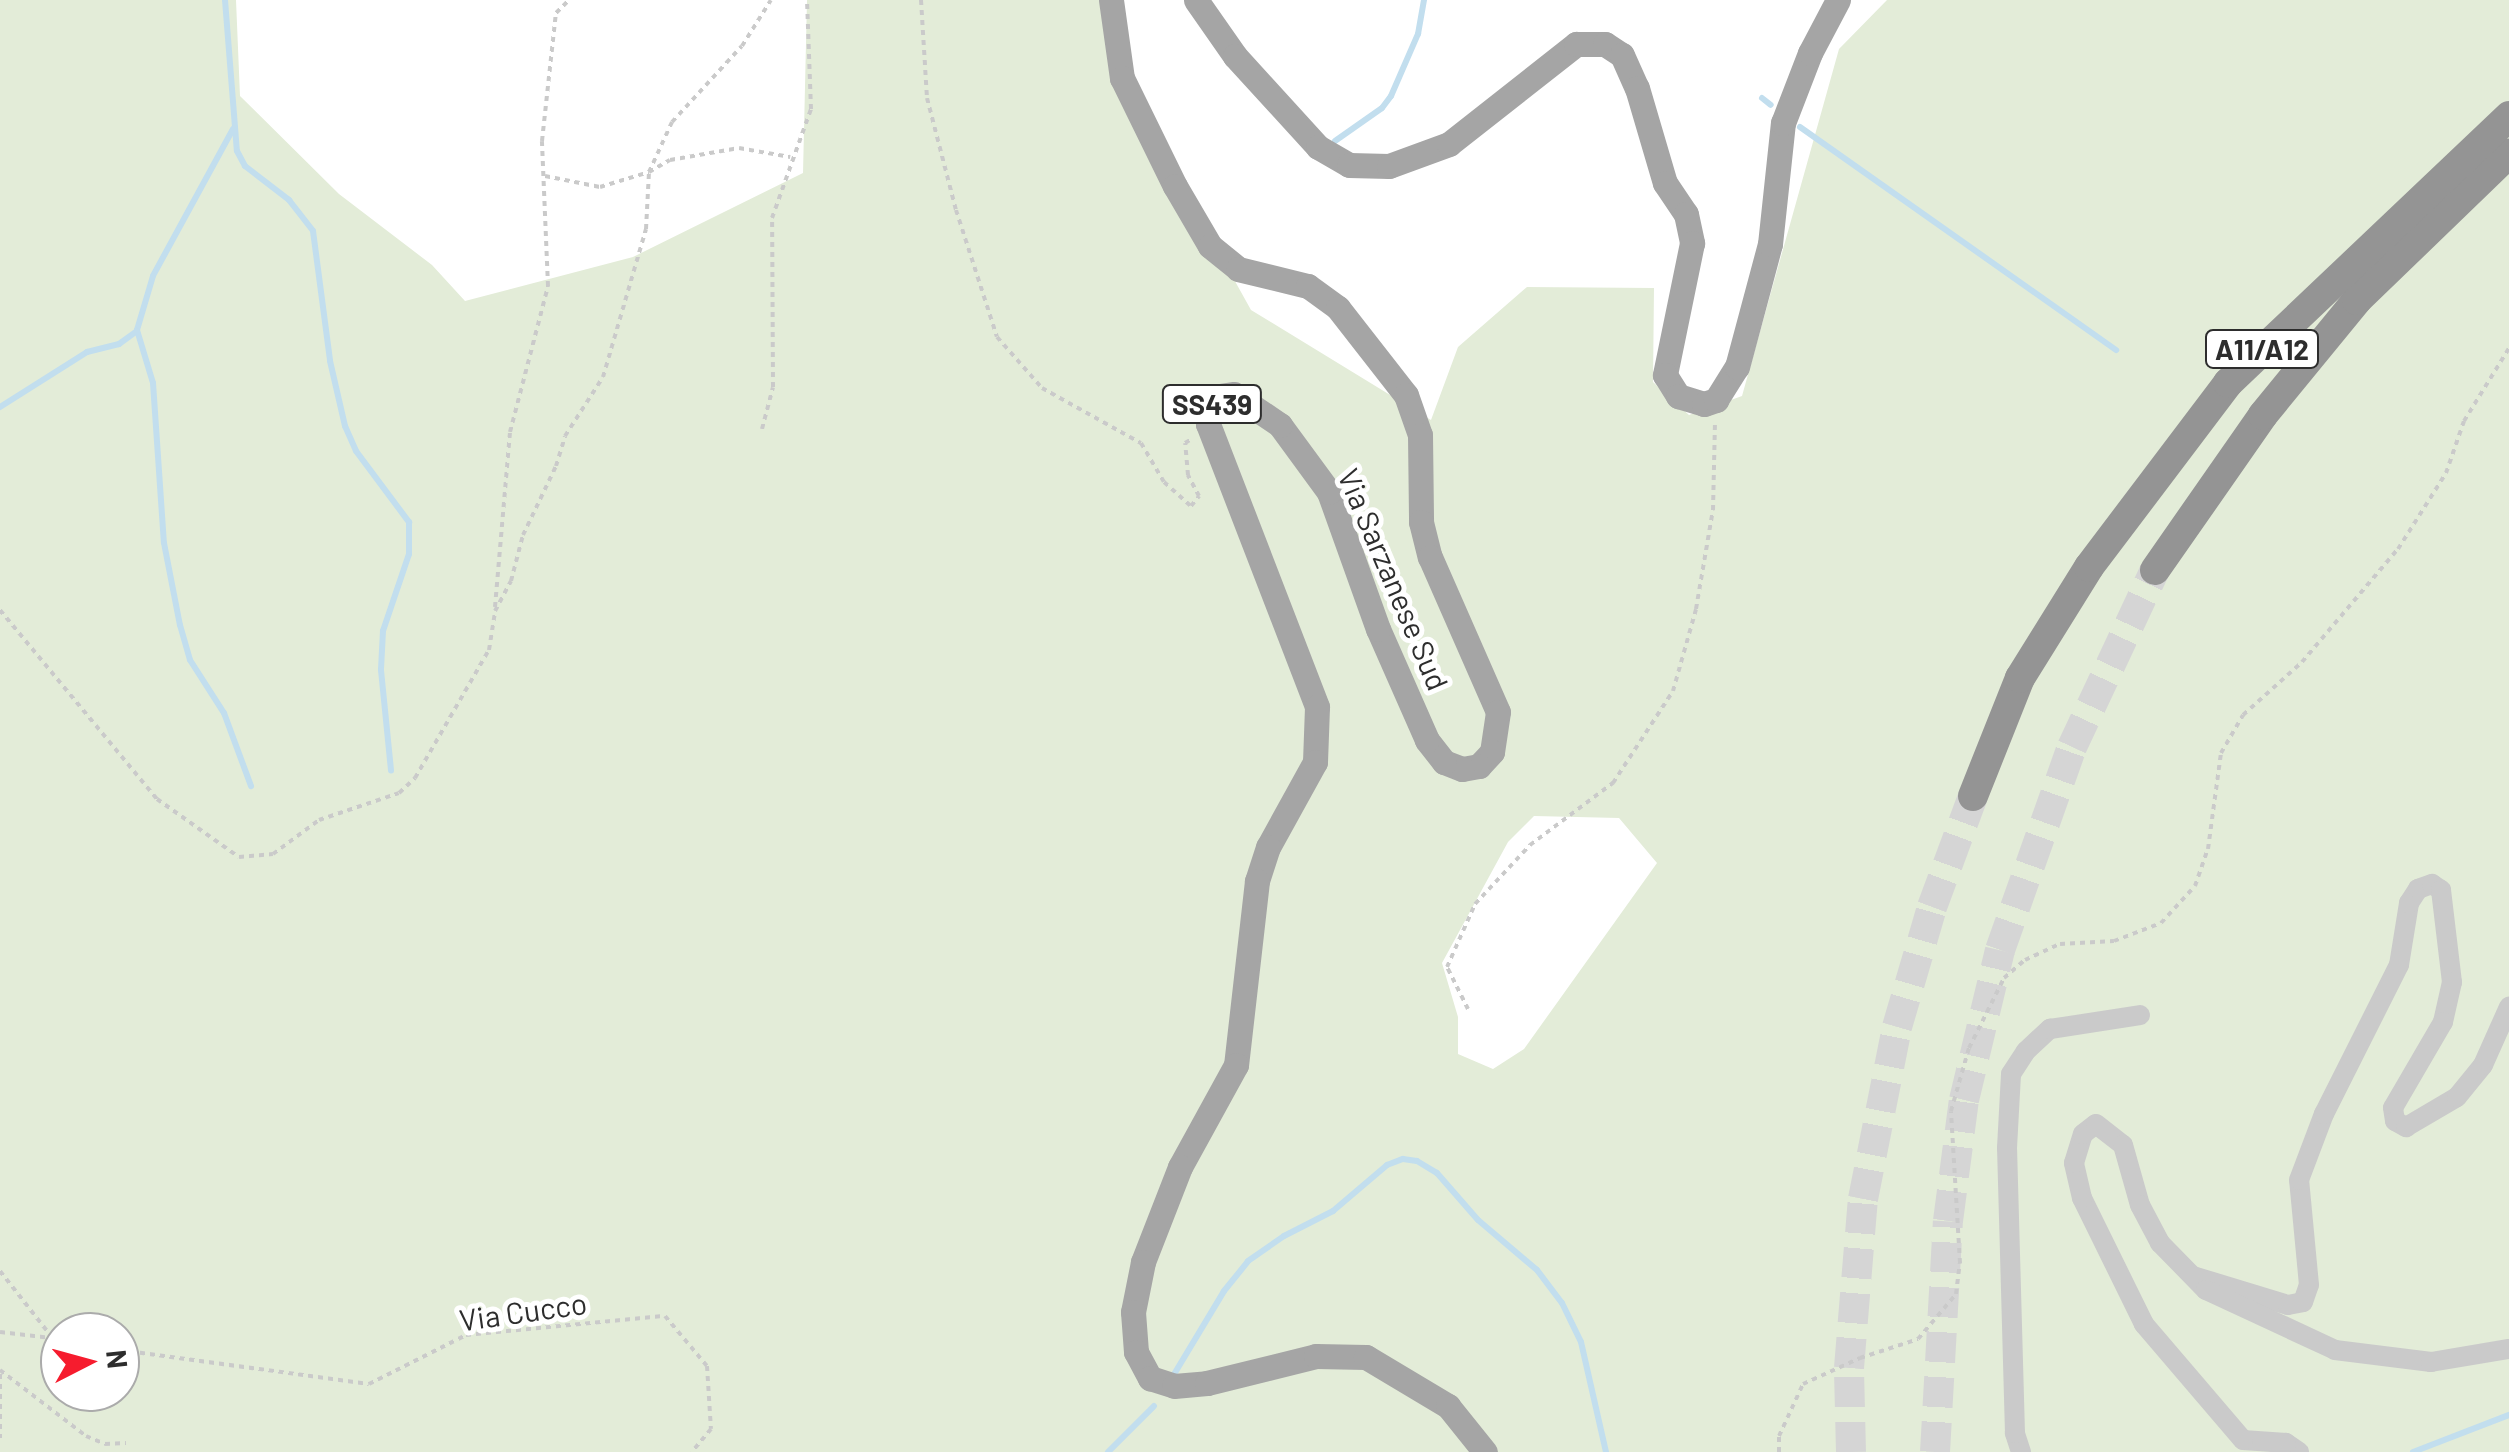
<!DOCTYPE html>
<style>
body{margin:0}
#map{position:relative;width:2509px;height:1452px;overflow:hidden;background:#fff;font-family:Barlow,sans-serif}
div>[style]{position:absolute}
[style*='--x']{left:calc(var(--x)*1px);top:calc(var(--y)*1px);width:calc(var(--w)*1px);rotate:calc(var(--a)*1deg)}
.green>*{inset:0;background:#e3ecd8}
.stream>*{height:6px;margin:-3px;padding:0 3px;transform-origin:3px;border-radius:3px;background:#c2deee}
.highway-tunnel>*{height:30px;margin-top:-15px;transform-origin:0;background:repeating-linear-gradient(90deg,#d5d5d5 0 30px,transparent 0 45px)}
.path>*{height:4px;margin-top:-2px;transform-origin:0;background:repeating-linear-gradient(90deg,#cacaca 0 5px,transparent 0 10px)}
.minor>*{height:20px;margin:-10px;padding:0 10px;transform-origin:10px;border-radius:10px;background:#cacaca}
.major>*{height:25px;margin:-12.5px;padding:0 12.5px;transform-origin:12.5px;border-radius:12.5px;background:#a5a5a5}
.highway>*{height:30px;margin:-15px;padding:0 15px;transform-origin:15px;border-radius:15px;background:#949494}
span{translate:-50% -50%;white-space:nowrap;text-align:center;line-height:1.15;-webkit-text-stroke:10px #fff;paint-order:stroke}
.shield-label span{padding:2px 8px;background:#fff;border:2px solid;border-radius:8px;-webkit-text-stroke-width:0}
.shield-label{font-size:28px;color:#2d2d2d;font-weight:700}
.street-label{font-size:30px;color:#2d2d2d}
.north{position:absolute;left:40px;top:1312px;width:100px;height:100px;box-sizing:border-box;background:#fff;border:2px solid #ababab;border-radius:50%;rotate:84deg;font-size:28px;font-weight:700;line-height:40px;text-align:center;color:#2d2d2d}
.north::after{content:'';display:block;margin:auto;width:35px;height:45px;background:#f61c2e;clip-path:polygon(50% 0,100% 100%,50% 72%,0 100%)}
</style>
<div id="map">
<div class="green">
<div style="clip-path:polygon(evenodd,0 0,236px 0,240px 96px,339px 194px,432px 265px,465px 301px,633px 257px,803px 173px,807px 0,1115px 0,1122px 78px,1251px 310px,1431px 420px,1458px 347px,1527px 287px,1654px 288px,1653px 382px,1689px 415px,1742px 396px,1839px 49px,1887px 0,2509px 0,2509px 1452px,0 1452px,0 0,1534px 816px,1619px 818px,1657px 863px,1524px 1049px,1493px 1069px,1458px 1054px,1458px 1017px,1442px 963px,1508px 842px,1534px 816px,0 0,60px 1332px,120px 1332px,120px 1392px,60px 1392px,60px 1332px)"></div>
</div>
<div class="stream">
<div style="--x:225;--y:0;--w:151;--a:85.5"></div>
<div style="--x:237;--y:151;--w:17;--a:62"></div>
<div style="--x:245;--y:166;--w:56;--a:37.7"></div>
<div style="--x:289;--y:200;--w:39;--a:52"></div>
<div style="--x:313;--y:231;--w:131;--a:82.5"></div>
<div style="--x:330;--y:361;--w:67;--a:77"></div>
<div style="--x:345;--y:426;--w:27;--a:66"></div>
<div style="--x:356;--y:451;--w:89;--a:53.3"></div>
<div style="--x:409;--y:522;--w:32;--a:90"></div>
<div style="--x:409;--y:554;--w:81;--a:108.7"></div>
<div style="--x:383;--y:631;--w:39;--a:93"></div>
<div style="--x:381;--y:670;--w:101;--a:84.3"></div>
<div style="--x:1762;--y:98;--w:11;--a:38"></div>
<div style="--x:1800;--y:127;--w:387;--a:35.2"></div>
<div style="--x:233;--y:129;--w:167;--a:118.6"></div>
<div style="--x:153;--y:276;--w:56;--a:106.5"></div>
<div style="--x:137;--y:330;--w:55;--a:73.2"></div>
<div style="--x:153;--y:383;--w:160;--a:86.1"></div>
<div style="--x:164;--y:543;--w:84;--a:79"></div>
<div style="--x:180;--y:625;--w:36;--a:74"></div>
<div style="--x:190;--y:660;--w:63;--a:57.3"></div>
<div style="--x:224;--y:713;--w:78;--a:69.7"></div>
<div style="--x:1335;--y:141;--w:57;--a:-35.1"></div>
<div style="--x:1382;--y:108;--w:15;--a:-53"></div>
<div style="--x:1391;--y:96;--w:68;--a:-66.5"></div>
<div style="--x:1418;--y:34;--w:35;--a:-80"></div>
<div style="--x:0;--y:407;--w:103;--a:-32.3"></div>
<div style="--x:87;--y:352;--w:33;--a:-14"></div>
<div style="--x:119;--y:344;--w:22;--a:-36"></div>
<div style="--x:1173;--y:1376;--w:99;--a:-59"></div>
<div style="--x:1224;--y:1291;--w:38;--a:-51"></div>
<div style="--x:1248;--y:1261;--w:44;--a:-34.8"></div>
<div style="--x:1284;--y:1236;--w:55;--a:-27"></div>
<div style="--x:1333;--y:1211;--w:71;--a:-40.4"></div>
<div style="--x:1387;--y:1165;--w:17;--a:-21"></div>
<div style="--x:1403;--y:1159;--w:14;--a:8"></div>
<div style="--x:1417;--y:1161;--w:23;--a:31"></div>
<div style="--x:1437;--y:1173;--w:62;--a:48.9"></div>
<div style="--x:1478;--y:1220;--w:77;--a:40.3"></div>
<div style="--x:1537;--y:1270;--w:41;--a:52.9"></div>
<div style="--x:1562;--y:1303;--w:43;--a:64"></div>
<div style="--x:1581;--y:1342;--w:113;--a:77.2"></div>
<div style="--x:1108;--y:1452;--w:65;--a:-45"></div>
<div style="--x:2413;--y:1452;--w:103;--a:-21.1"></div>
</div>
<div class="highway-tunnel">
<div style="--x:1851;--y:1452;--w:84;--a:-91.4"></div>
<div style="--x:1849;--y:1368;--w:170;--a:-85.3"></div>
<div style="--x:1863;--y:1199;--w:175;--a:-78.8"></div>
<div style="--x:1897;--y:1027;--w:125;--a:-73.7"></div>
<div style="--x:1932;--y:907;--w:118;--a:-69.7"></div>
<div style="--x:1935;--y:1452;--w:231;--a:-86.8"></div>
<div style="--x:1948;--y:1221;--w:122;--a:-82.5"></div>
<div style="--x:1964;--y:1100;--w:154;--a:-76.5"></div>
<div style="--x:2000;--y:950;--w:215;--a:-70.5"></div>
<div style="--x:2072;--y:747;--w:195;--a:-64.9"></div>
</div>
<div class="path">
<div style="--x:921;--y:0;--w:98;--a:86.5"></div>
<div style="--x:927;--y:98;--w:116;--a:75.5"></div>
<div style="--x:956;--y:210;--w:133;--a:72.1"></div>
<div style="--x:997;--y:337;--w:68;--a:48.6"></div>
<div style="--x:1042;--y:388;--w:113;--a:29.1"></div>
<div style="--x:1141;--y:443;--w:45;--a:59.5"></div>
<div style="--x:1164;--y:482;--w:36;--a:42"></div>
<div style="--x:1191;--y:506;--w:13;--a:-51"></div>
<div style="--x:1199;--y:496;--w:24;--a:-118"></div>
<div style="--x:1188;--y:475;--w:32;--a:-95"></div>
<div style="--x:1185;--y:443;--w:6;--a:-31"></div>
<div style="--x:545;--y:176;--w:56;--a:11.3"></div>
<div style="--x:600;--y:187;--w:51;--a:-17"></div>
<div style="--x:649;--y:172;--w:24;--a:-30"></div>
<div style="--x:670;--y:160;--w:70;--a:-9.9"></div>
<div style="--x:739;--y:148;--w:52;--a:10"></div>
<div style="--x:762;--y:429;--w:43;--a:-75.3"></div>
<div style="--x:773;--y:387;--w:169;--a:-90.3"></div>
<div style="--x:772;--y:218;--w:116;--a:-70.3"></div>
<div style="--x:811;--y:109;--w:109;--a:-92.1"></div>
<div style="--x:495;--y:607;--w:176;--a:-85.1"></div>
<div style="--x:510;--y:432;--w:151;--a:-75.4"></div>
<div style="--x:548;--y:286;--w:145;--a:-92.4"></div>
<div style="--x:542;--y:141;--w:129;--a:-83.8"></div>
<div style="--x:556;--y:13;--w:18;--a:-45"></div>
<div style="--x:0;--y:610;--w:246;--a:50.3"></div>
<div style="--x:157;--y:799;--w:100;--a:35.3"></div>
<div style="--x:239;--y:857;--w:34;--a:-5"></div>
<div style="--x:273;--y:854;--w:57;--a:-36.5"></div>
<div style="--x:319;--y:820;--w:84;--a:-18.6"></div>
<div style="--x:399;--y:793;--w:22;--a:-43"></div>
<div style="--x:415;--y:778;--w:148;--a:-60"></div>
<div style="--x:489;--y:650;--w:39;--a:-81"></div>
<div style="--x:495;--y:611;--w:34;--a:-62"></div>
<div style="--x:511;--y:581;--w:48;--a:-75.4"></div>
<div style="--x:523;--y:535;--w:76;--a:-64.4"></div>
<div style="--x:556;--y:466;--w:31;--a:-73"></div>
<div style="--x:565;--y:436;--w:70;--a:-57.2"></div>
<div style="--x:603;--y:377;--w:154;--a:-73.8"></div>
<div style="--x:646;--y:229;--w:57;--a:-87"></div>
<div style="--x:649;--y:172;--w:55;--a:-65.3"></div>
<div style="--x:672;--y:122;--w:103;--a:-47.4"></div>
<div style="--x:742;--y:46;--w:54;--a:-57.8"></div>
<div style="--x:1468;--y:1009;--w:47;--a:-116.6"></div>
<div style="--x:1447;--y:967;--w:69;--a:-66"></div>
<div style="--x:1475;--y:904;--w:81;--a:-47"></div>
<div style="--x:1530;--y:845;--w:104;--a:-36.8"></div>
<div style="--x:1613;--y:783;--w:110;--a:-56.9"></div>
<div style="--x:1673;--y:691;--w:85;--a:-74.3"></div>
<div style="--x:1696;--y:609;--w:100;--a:-80.3"></div>
<div style="--x:1713;--y:510;--w:85;--a:-88.7"></div>
<div style="--x:0;--y:1271;--w:83;--a:51.9"></div>
<div style="--x:0;--y:1332;--w:60;--a:6.7"></div>
<div style="--x:120;--y:1350;--w:251;--a:7.8"></div>
<div style="--x:369;--y:1384;--w:109;--a:-26.8"></div>
<div style="--x:466;--y:1335;--w:200;--a:-5.5"></div>
<div style="--x:665;--y:1316;--w:65;--a:50"></div>
<div style="--x:707;--y:1366;--w:63;--a:86.4"></div>
<div style="--x:711;--y:1429;--w:30;--a:130"></div>
<div style="--x:0;--y:1370;--w:108;--a:37.5"></div>
<div style="--x:86;--y:1436;--w:21;--a:23"></div>
<div style="--x:105;--y:1444;--w:21;--a:-3"></div>
<div style="--x:0;--y:1374;--w:64;--a:90"></div>
<div style="--x:1779;--y:1452;--w:16;--a:-90"></div>
<div style="--x:1779;--y:1436;--w:57;--a:-65.2"></div>
<div style="--x:1803;--y:1384;--w:63;--a:-24.5"></div>
<div style="--x:1860;--y:1358;--w:61;--a:-18.1"></div>
<div style="--x:1918;--y:1339;--w:59;--a:-49.8"></div>
<div style="--x:1956;--y:1294;--w:31;--a:-83"></div>
<div style="--x:1960;--y:1263;--w:152;--a:-93.4"></div>
<div style="--x:1951;--y:1111;--w:66;--a:-74.1"></div>
<div style="--x:1969;--y:1048;--w:78;--a:-63.4"></div>
<div style="--x:2004;--y:978;--w:28;--a:-41"></div>
<div style="--x:2025;--y:960;--w:38;--a:-25"></div>
<div style="--x:2060;--y:944;--w:54;--a:-3.2"></div>
<div style="--x:2114;--y:941;--w:50;--a:-21"></div>
<div style="--x:2161;--y:923;--w:50;--a:-47.4"></div>
<div style="--x:2195;--y:886;--w:39;--a:-71"></div>
<div style="--x:2208;--y:849;--w:97;--a:-82.3"></div>
<div style="--x:2221;--y:753;--w:44;--a:-59.9"></div>
<div style="--x:2243;--y:715;--w:79;--a:-41.9"></div>
<div style="--x:2302;--y:662;--w:148;--a:-49.7"></div>
<div style="--x:2398;--y:549;--w:90;--a:-57.7"></div>
<div style="--x:2446;--y:473;--w:55;--a:-70.9"></div>
<div style="--x:2464;--y:421;--w:86;--a:-58.3"></div>
</div>
<div class="minor">
<div style="--x:2193;--y:1276;--w:99;--a:17"></div>
<div style="--x:2288;--y:1305;--w:15;--a:-11"></div>
<div style="--x:2303;--y:1302;--w:18;--a:-71"></div>
<div style="--x:2309;--y:1285;--w:105;--a:-95.4"></div>
<div style="--x:2299;--y:1180;--w:71;--a:-69.3"></div>
<div style="--x:2324;--y:1114;--w:167;--a:-63.3"></div>
<div style="--x:2399;--y:965;--w:63;--a:-80.8"></div>
<div style="--x:2409;--y:903;--w:17;--a:-57"></div>
<div style="--x:2418;--y:889;--w:15;--a:-20"></div>
<div style="--x:2432;--y:884;--w:11;--a:34"></div>
<div style="--x:2441;--y:890;--w:93;--a:83.2"></div>
<div style="--x:2452;--y:982;--w:41;--a:102.7"></div>
<div style="--x:2443;--y:1022;--w:99;--a:120.2"></div>
<div style="--x:2393;--y:1108;--w:13;--a:81"></div>
<div style="--x:2395;--y:1121;--w:13;--a:29"></div>
<div style="--x:2406;--y:1127;--w:59;--a:-30.5"></div>
<div style="--x:2457;--y:1097;--w:41;--a:-50.9"></div>
<div style="--x:2483;--y:1065;--w:64;--a:-65.9"></div>
<div style="--x:2021;--y:1452;--w:20;--a:-108"></div>
<div style="--x:2015;--y:1433;--w:285;--a:-91.6"></div>
<div style="--x:2007;--y:1148;--w:74;--a:-86.9"></div>
<div style="--x:2011;--y:1074;--w:27;--a:-57"></div>
<div style="--x:2026;--y:1051;--w:33;--a:-43"></div>
<div style="--x:2050;--y:1029;--w:91;--a:-8.8"></div>
<div style="--x:2299;--y:1452;--w:16;--a:-145"></div>
<div style="--x:2286;--y:1443;--w:43;--a:-176"></div>
<div style="--x:2243;--y:1440;--w:153;--a:-130.5"></div>
<div style="--x:2144;--y:1324;--w:140;--a:-116.2"></div>
<div style="--x:2082;--y:1198;--w:36;--a:-103"></div>
<div style="--x:2074;--y:1163;--w:30;--a:-73"></div>
<div style="--x:2083;--y:1134;--w:16;--a:-38"></div>
<div style="--x:2096;--y:1124;--w:34;--a:38"></div>
<div style="--x:2123;--y:1145;--w:62;--a:74.2"></div>
<div style="--x:2140;--y:1205;--w:43;--a:62.2"></div>
<div style="--x:2160;--y:1243;--w:66;--a:45.6"></div>
<div style="--x:2206;--y:1290;--w:142;--a:24.9"></div>
<div style="--x:2335;--y:1350;--w:97;--a:7.1"></div>
<div style="--x:2431;--y:1362;--w:79;--a:-9.5"></div>
</div>
<div class="major">
<div style="--x:1111;--y:0;--w:79;--a:82"></div>
<div style="--x:1122;--y:78;--w:120;--a:63.9"></div>
<div style="--x:1175;--y:186;--w:69;--a:59.7"></div>
<div style="--x:1210;--y:246;--w:36;--a:39"></div>
<div style="--x:1238;--y:269;--w:72;--a:13.7"></div>
<div style="--x:1308;--y:286;--w:37;--a:36"></div>
<div style="--x:1338;--y:308;--w:110;--a:52"></div>
<div style="--x:1406;--y:395;--w:42;--a:70.7"></div>
<div style="--x:1420;--y:435;--w:87;--a:89.3"></div>
<div style="--x:1421;--y:522;--w:36;--a:76"></div>
<div style="--x:1430;--y:557;--w:169;--a:66.3"></div>
<div style="--x:1498;--y:712;--w:40;--a:98.5"></div>
<div style="--x:1492;--y:752;--w:19;--a:133"></div>
<div style="--x:1479;--y:766;--w:17;--a:170"></div>
<div style="--x:1462;--y:769;--w:19;--a:-159"></div>
<div style="--x:1444;--y:762;--w:28;--a:-128"></div>
<div style="--x:1427;--y:740;--w:121;--a:-113.8"></div>
<div style="--x:1378;--y:629;--w:145;--a:-109.7"></div>
<div style="--x:1329;--y:492;--w:83;--a:-126.2"></div>
<div style="--x:1280;--y:425;--w:55;--a:-146"></div>
<div style="--x:1234;--y:394;--w:15;--a:172"></div>
<div style="--x:1219;--y:396;--w:14;--a:129"></div>
<div style="--x:1210;--y:407;--w:17;--a:97"></div>
<div style="--x:1208;--y:424;--w:303;--a:68.9"></div>
<div style="--x:1317;--y:707;--w:55;--a:92.1"></div>
<div style="--x:1315;--y:762;--w:97;--a:118.9"></div>
<div style="--x:1268;--y:847;--w:36;--a:108"></div>
<div style="--x:1257;--y:881;--w:185;--a:96.5"></div>
<div style="--x:1236;--y:1065;--w:116;--a:118.8"></div>
<div style="--x:1180;--y:1167;--w:102;--a:111.3"></div>
<div style="--x:1143;--y:1262;--w:51;--a:101.3"></div>
<div style="--x:1133;--y:1312;--w:40;--a:85.7"></div>
<div style="--x:1136;--y:1352;--w:30;--a:62"></div>
<div style="--x:1150;--y:1378;--w:25;--a:18"></div>
<div style="--x:1174;--y:1386;--w:33;--a:-5"></div>
<div style="--x:1207;--y:1383;--w:112;--a:-13.9"></div>
<div style="--x:1316;--y:1356;--w:50;--a:1.1"></div>
<div style="--x:1366;--y:1357;--w:96;--a:30.9"></div>
<div style="--x:1448;--y:1406;--w:59;--a:51.2"></div>
<div style="--x:1196;--y:0;--w:68;--a:55.1"></div>
<div style="--x:1235;--y:56;--w:123;--a:47.6"></div>
<div style="--x:1318;--y:147;--w:36;--a:30"></div>
<div style="--x:1349;--y:165;--w:40;--a:1.4"></div>
<div style="--x:1389;--y:166;--w:64;--a:-20.1"></div>
<div style="--x:1449;--y:144;--w:162;--a:-38.2"></div>
<div style="--x:1576;--y:44;--w:29;--a:0"></div>
<div style="--x:1605;--y:44;--w:20;--a:33"></div>
<div style="--x:1622;--y:55;--w:36;--a:66"></div>
<div style="--x:1637;--y:88;--w:99;--a:73.6"></div>
<div style="--x:1665;--y:183;--w:37;--a:56"></div>
<div style="--x:1686;--y:214;--w:30;--a:78"></div>
<div style="--x:1692;--y:243;--w:135;--a:101.6"></div>
<div style="--x:1665;--y:375;--w:25;--a:58"></div>
<div style="--x:1678;--y:396;--w:27;--a:17"></div>
<div style="--x:1704;--y:404;--w:13;--a:-18"></div>
<div style="--x:1716;--y:400;--w:39;--a:-58"></div>
<div style="--x:1737;--y:367;--w:127;--a:-75"></div>
<div style="--x:1770;--y:244;--w:122;--a:-83.9"></div>
<div style="--x:1783;--y:123;--w:75;--a:-68.9"></div>
<div style="--x:1810;--y:53;--w:60;--a:-62.2"></div>
</div>
<div class="highway">
<div style="--x:2155;--y:570;--w:189;--a:-55.1"></div>
<div style="--x:2263;--y:415;--w:149;--a:-50.7"></div>
<div style="--x:2357;--y:300;--w:211;--a:-44"></div>
<div style="--x:1973;--y:796;--w:127;--a:-68.3"></div>
<div style="--x:2020;--y:678;--w:131;--a:-58.1"></div>
<div style="--x:2089;--y:567;--w:231;--a:-52.9"></div>
<div style="--x:2228;--y:383;--w:388;--a:-43.5"></div>
</div>
<div class="shield-label">
<span style="left:2262px;top:349px">A11/A12</span>
<span style="left:1212px;top:404px">SS439</span>
</div>
<div class="street-label">
<span style="left:1394px;top:579px;rotate:67deg">Via Sarzanese Sud</span>
<span style="left:523px;top:1311px;rotate:-8deg">Via Cucco</span>
</div>
<div class="north">N</div>
</div>
